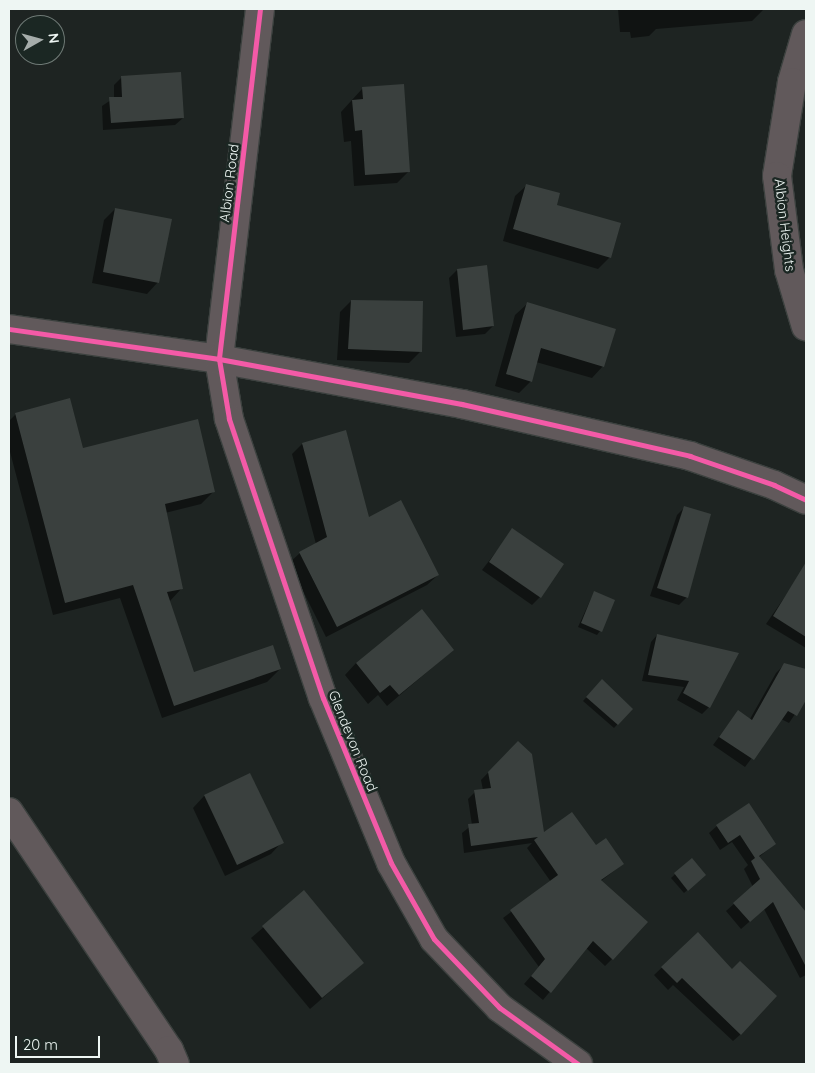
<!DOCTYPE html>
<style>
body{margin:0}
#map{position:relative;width:815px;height:1073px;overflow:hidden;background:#1e2422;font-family:Quicksand,sans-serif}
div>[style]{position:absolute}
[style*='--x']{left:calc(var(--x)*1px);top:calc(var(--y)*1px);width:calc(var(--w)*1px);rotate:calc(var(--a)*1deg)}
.shadow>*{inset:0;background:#0007}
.building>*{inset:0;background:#3a403e}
.roads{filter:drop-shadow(1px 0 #3c413f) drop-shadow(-1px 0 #3c413f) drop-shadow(0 1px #3c413f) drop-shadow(0 -1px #3c413f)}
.minor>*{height:28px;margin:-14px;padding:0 14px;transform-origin:14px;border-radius:14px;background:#61595b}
.cycleway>*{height:5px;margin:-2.5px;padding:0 2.5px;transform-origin:2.5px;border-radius:2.5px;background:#f35aa7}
span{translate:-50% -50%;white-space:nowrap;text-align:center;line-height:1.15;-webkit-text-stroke:5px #1b2723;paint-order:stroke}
.street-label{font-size:14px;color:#eef6f3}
.frame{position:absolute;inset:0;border:10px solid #eef6f3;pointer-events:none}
.north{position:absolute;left:15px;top:15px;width:50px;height:50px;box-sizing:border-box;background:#1b2723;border:1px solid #6f7a76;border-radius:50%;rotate:83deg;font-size:14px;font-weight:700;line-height:20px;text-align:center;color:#eef6f3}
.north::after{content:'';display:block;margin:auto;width:18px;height:22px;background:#a5acaa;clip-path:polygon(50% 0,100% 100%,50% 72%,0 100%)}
.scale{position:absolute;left:15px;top:1036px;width:85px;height:22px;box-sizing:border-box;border:2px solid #eef6f3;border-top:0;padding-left:6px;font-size:15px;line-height:18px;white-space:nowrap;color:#eef6f3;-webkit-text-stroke:4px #1b2723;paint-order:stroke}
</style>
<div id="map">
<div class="shadow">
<div style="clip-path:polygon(618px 9px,763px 9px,763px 10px,752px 21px,656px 29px,649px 36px,631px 38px,630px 32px,620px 32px)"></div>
<div style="clip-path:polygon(122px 77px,183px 118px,175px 125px,103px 130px,102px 106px,114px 98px,114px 85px)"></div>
<div style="clip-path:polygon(362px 89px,409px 171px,397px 183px,354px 186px,351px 141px,344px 142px,341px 112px)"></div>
<div style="clip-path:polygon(527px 185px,555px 205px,610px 257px,598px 269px,503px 241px,515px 196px)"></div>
<div style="clip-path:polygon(115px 209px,158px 282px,147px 294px,92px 283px,104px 220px)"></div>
<div style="clip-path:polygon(457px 270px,493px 326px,485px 334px,456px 337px,449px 278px)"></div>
<div style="clip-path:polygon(351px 301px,420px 352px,409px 363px,337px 360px,340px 312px)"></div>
<div style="clip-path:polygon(527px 304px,603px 366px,592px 378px,536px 362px,531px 381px,519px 393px,495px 386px,515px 315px)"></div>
<div style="clip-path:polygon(16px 414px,82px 449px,214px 491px,201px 504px,165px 513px,182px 588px,169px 602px,194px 674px,280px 669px,267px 682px,162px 718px,120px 598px,53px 615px,9px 448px,9px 421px)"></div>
<div style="clip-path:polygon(302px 444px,368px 518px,438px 575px,427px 585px,326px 637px,289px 563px,300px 553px,316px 544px,292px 454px)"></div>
<div style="clip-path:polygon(685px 507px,687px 597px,679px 605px,650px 596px,677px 515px)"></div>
<div style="clip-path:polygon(513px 530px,540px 597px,532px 605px,482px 570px)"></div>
<div style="clip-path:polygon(795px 582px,806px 590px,806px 648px,766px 624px)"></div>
<div style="clip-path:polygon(594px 592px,600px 631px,597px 635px,578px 627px)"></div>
<div style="clip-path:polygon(657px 635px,709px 707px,702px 714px,677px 700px,684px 687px,642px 681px,651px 642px)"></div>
<div style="clip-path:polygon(453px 650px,387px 706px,378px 695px,368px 704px,345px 675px,356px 663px)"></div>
<div style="clip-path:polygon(784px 665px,806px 670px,806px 698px,789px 723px,781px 719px,745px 767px,713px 745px,738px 711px,750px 719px,776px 673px)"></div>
<div style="clip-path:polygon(602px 681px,631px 709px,614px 728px,583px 701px)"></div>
<div style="clip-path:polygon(518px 742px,543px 835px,596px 846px,623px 864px,601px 881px,612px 959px,605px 966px,586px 948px,543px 1000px,524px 984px,539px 967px,503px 918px,551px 882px,527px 848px,532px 843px,464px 853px,462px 833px,472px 825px,468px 799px,475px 792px,483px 790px,481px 780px)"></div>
<div style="clip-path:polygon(250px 774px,282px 842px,271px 854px,225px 876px,193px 808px,204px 796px)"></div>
<div style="clip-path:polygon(717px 826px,775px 844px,759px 857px,806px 913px,806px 975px,800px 978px,764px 909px,741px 929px,726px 911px,753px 887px,744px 869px,748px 865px,732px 842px,720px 850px,709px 833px)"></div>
<div style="clip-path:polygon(692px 859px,701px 878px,684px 893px,671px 878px)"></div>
<div style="clip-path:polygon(304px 892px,363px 963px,310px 1009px,251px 938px)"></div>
<div style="clip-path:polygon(698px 933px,741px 1034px,733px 1041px,673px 985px,668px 990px,654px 975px)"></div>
</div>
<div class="building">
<div style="clip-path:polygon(181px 72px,184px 118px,111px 123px,109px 97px,122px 97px,121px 76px)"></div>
<div style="clip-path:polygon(404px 84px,410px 172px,365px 175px,362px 130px,355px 131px,352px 100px,363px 99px,362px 87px)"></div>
<div style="clip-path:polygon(526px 184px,560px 193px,557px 205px,621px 223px,611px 258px,513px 229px)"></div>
<div style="clip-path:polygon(115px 208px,172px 219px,159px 283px,103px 272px)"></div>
<div style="clip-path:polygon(487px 265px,494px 326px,463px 330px,457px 269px)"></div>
<div style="clip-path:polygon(351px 300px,423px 301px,422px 352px,348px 349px)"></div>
<div style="clip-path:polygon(527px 302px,616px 329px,604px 367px,541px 348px,532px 382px,506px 374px)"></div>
<div style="clip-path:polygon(70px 398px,83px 448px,198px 419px,215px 492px,165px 504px,183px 589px,167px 592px,194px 672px,273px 645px,281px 669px,174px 706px,133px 585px,65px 603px,15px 413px)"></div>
<div style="clip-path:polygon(346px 430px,369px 517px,401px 500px,439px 575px,337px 627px,299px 552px,327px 537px,302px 443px)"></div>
<div style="clip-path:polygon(684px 506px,711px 514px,688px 598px,657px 588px)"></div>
<div style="clip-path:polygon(512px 528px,564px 564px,541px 598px,489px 562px)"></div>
<div style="clip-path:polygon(806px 562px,806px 637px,773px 616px)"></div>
<div style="clip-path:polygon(594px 591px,615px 600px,602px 632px,581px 623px)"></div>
<div style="clip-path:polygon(422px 609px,454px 650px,399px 695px,390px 685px,380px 693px,356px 663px)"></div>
<div style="clip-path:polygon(657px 634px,739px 653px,710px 708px,683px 693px,689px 681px,648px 675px)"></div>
<div style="clip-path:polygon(784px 663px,806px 669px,806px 700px,797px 716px,788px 711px,754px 760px,719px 737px,738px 710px,752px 720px)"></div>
<div style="clip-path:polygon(602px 679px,633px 709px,618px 725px,586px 697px)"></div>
<div style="clip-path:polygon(518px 741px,532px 754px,544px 832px,572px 812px,596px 845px,606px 838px,624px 864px,601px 880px,648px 922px,613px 960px,593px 941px,551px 993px,531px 976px,545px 959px,510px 910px,558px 875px,534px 840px,538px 837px,471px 846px,468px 824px,479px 823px,474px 790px,491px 788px,488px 772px)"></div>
<div style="clip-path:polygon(250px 773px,284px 843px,237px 865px,204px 795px)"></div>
<div style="clip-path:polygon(749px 803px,776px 844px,759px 856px,806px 912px,806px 967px,773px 902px,750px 922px,733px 903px,760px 879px,751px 861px,755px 858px,740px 835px,728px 843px,716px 825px)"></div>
<div style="clip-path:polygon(692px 858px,706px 875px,688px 891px,674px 873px)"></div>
<div style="clip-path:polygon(304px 890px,364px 963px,322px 998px,262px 926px)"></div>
<div style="clip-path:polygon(698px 932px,732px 969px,740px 961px,777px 996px,741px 1035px,682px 978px,677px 983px,661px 967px)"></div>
</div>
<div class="roads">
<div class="minor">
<div style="--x:260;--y:9;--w:352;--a:96.7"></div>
<div style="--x:219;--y:359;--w:61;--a:80.5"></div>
<div style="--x:229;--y:419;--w:294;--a:71.4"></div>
<div style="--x:323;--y:698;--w:178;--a:67.6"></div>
<div style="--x:391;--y:863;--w:87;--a:60.5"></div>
<div style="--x:434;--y:939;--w:95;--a:46.3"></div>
<div style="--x:500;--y:1008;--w:96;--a:35.7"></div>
<div style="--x:806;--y:34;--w:50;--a:106.3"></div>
<div style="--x:792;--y:82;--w:95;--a:99.1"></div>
<div style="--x:777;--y:176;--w:95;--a:82.7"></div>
<div style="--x:789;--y:270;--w:59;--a:73.4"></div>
<div style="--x:9;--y:329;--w:212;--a:8.1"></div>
<div style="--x:219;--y:359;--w:247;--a:10.5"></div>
<div style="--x:462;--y:404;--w:234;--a:12.8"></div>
<div style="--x:690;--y:456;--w:89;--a:19"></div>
<div style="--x:774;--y:485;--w:35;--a:25"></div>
<div style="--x:9;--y:812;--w:287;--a:56.1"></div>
<div style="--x:169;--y:1050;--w:15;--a:67"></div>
</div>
</div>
<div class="cycleway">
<div style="--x:260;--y:9;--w:352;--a:96.7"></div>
<div style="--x:219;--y:359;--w:61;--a:80.5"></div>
<div style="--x:229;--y:419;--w:294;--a:71.4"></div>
<div style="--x:323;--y:698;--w:178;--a:67.6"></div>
<div style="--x:391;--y:863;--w:87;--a:60.5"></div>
<div style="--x:434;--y:939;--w:95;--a:46.3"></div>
<div style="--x:500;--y:1008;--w:96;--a:35.7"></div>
<div style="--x:9;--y:329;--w:212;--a:8.1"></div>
<div style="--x:219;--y:359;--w:247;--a:10.5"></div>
<div style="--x:462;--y:404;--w:234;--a:12.8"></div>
<div style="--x:690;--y:456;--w:89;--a:19"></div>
<div style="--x:774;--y:485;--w:35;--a:25"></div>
</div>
<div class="street-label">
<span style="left:229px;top:183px;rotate:-83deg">Albion Road</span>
<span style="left:785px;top:225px;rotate:83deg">Albion Heights</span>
<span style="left:353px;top:741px;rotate:68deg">Glendevon Road</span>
</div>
<div class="frame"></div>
<div class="north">N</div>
<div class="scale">20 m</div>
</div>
